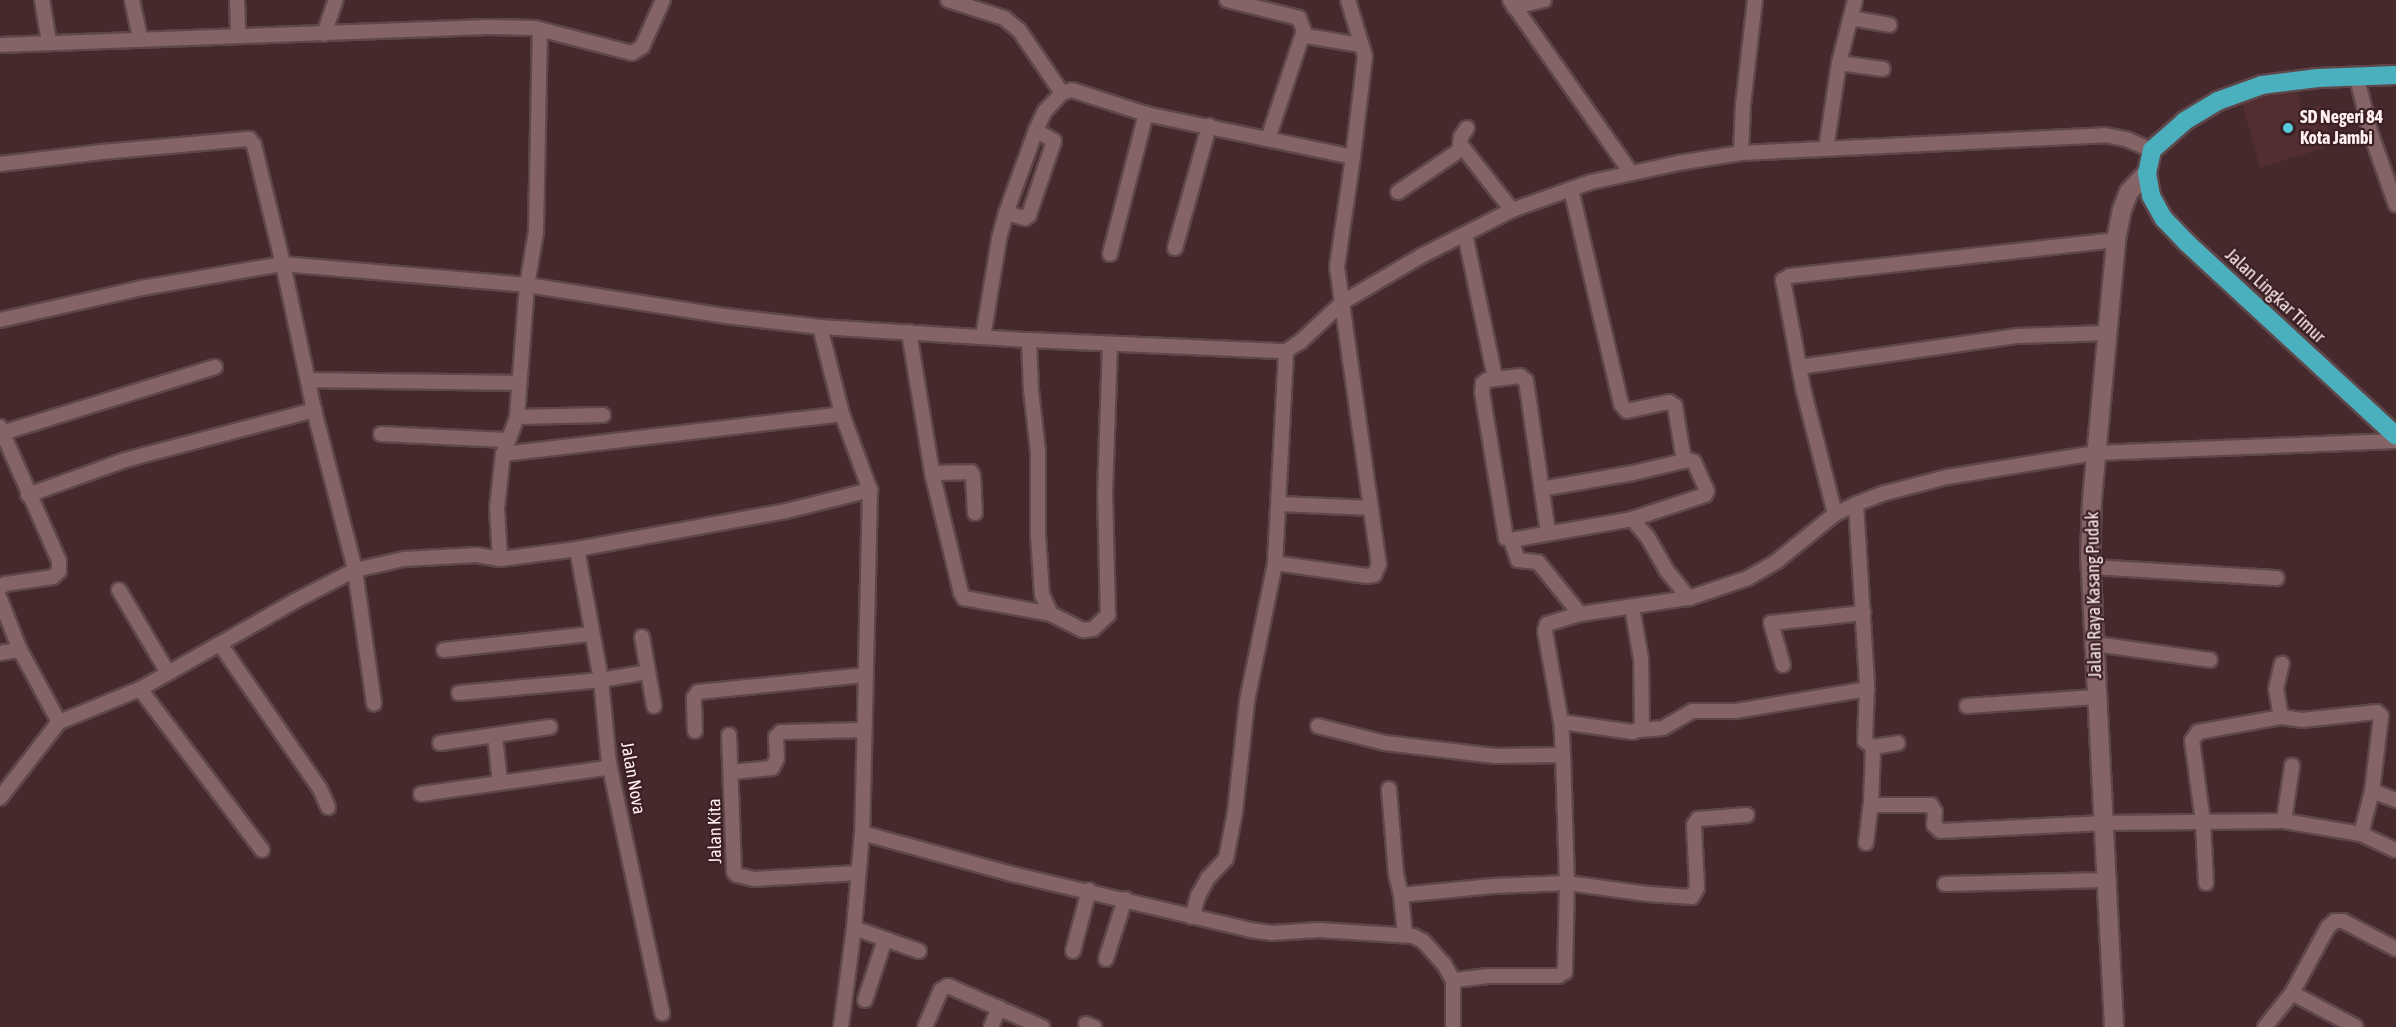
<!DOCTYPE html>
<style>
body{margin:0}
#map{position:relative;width:2396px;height:1027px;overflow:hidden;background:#45292d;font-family:"Asap Condensed",sans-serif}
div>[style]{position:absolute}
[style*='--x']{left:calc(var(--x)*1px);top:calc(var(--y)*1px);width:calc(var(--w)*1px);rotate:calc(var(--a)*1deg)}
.built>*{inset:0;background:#522e33}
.roads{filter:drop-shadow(2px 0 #5e464a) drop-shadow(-2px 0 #5e464a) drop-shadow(0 2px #5e464a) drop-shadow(0 -2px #5e464a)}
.street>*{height:14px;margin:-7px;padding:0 7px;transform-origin:7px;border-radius:7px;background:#856468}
.secondary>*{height:18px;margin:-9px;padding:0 9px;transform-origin:9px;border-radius:9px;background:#856468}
.highway>*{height:18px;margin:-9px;padding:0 9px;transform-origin:9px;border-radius:9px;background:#4bb0bd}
.dots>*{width:16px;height:16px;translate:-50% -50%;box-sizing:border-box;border:3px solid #3b1f23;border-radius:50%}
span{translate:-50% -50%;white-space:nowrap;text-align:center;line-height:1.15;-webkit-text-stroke:4.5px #3b1f23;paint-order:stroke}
.poi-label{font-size:18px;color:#ffeff0;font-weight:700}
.left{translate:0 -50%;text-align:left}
.street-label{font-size:18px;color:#ffeff0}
</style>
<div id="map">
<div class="built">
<div style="clip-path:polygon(2297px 90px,2302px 110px,2321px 105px,2333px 145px,2260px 168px,2242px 102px)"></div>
</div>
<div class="roads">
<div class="street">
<div style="--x:42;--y:0;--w:43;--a:80.5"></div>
<div style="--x:132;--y:0;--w:39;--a:78"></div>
<div style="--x:237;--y:0;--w:35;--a:88"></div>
<div style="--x:948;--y:0;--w:59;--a:17.8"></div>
<div style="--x:1004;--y:18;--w:19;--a:39"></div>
<div style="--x:1019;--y:30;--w:76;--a:55.7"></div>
<div style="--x:1227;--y:0;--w:74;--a:14"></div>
<div style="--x:1299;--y:18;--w:19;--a:69"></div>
<div style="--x:1306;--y:36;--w:56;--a:9.3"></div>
<div style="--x:1348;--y:0;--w:59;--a:73.1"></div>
<div style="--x:1365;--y:56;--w:102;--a:96.8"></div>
<div style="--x:1510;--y:0;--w:211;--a:55"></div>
<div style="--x:1514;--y:7;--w:31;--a:-13"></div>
<div style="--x:1851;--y:18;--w:39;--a:10"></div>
<div style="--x:324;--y:34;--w:36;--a:-71"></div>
<div style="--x:0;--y:45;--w:488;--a:-2.1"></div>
<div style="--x:488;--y:27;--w:47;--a:1.2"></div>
<div style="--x:535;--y:28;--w:100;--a:14.5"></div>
<div style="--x:632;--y:53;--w:12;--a:-31"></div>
<div style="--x:642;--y:47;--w:51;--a:-65.9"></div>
<div style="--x:1839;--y:63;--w:44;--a:7.8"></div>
<div style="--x:2357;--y:78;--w:55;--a:76.2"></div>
<div style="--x:2370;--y:131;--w:78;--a:70.6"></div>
<div style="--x:1467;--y:128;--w:11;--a:124"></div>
<div style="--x:1461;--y:137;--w:7;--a:98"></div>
<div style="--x:1460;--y:144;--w:84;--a:51.8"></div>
<div style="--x:1268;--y:139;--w:112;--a:-71.7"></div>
<div style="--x:1826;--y:149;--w:87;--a:-81.4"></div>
<div style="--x:1839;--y:63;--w:65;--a:-75.7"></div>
<div style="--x:1741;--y:153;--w:48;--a:-87.6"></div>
<div style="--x:1743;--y:105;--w:106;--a:-83.5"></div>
<div style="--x:0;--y:164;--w:103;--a:-6.7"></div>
<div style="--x:102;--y:152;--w:148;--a:-5.1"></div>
<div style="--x:249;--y:139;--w:8;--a:50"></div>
<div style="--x:254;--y:145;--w:122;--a:76.3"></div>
<div style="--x:283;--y:264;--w:245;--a:4.9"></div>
<div style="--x:527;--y:285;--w:200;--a:8.9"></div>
<div style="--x:725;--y:316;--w:96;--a:6.6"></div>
<div style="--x:820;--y:327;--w:209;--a:3.6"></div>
<div style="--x:1029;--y:340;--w:257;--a:2.5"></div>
<div style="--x:1286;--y:351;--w:17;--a:-33"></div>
<div style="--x:1300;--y:342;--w:59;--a:-42.9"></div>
<div style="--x:1343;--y:302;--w:91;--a:-30.5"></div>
<div style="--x:1421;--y:256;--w:102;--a:-26.8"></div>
<div style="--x:1512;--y:210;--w:84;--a:-19.5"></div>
<div style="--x:1591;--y:182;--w:89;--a:-12.3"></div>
<div style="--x:1678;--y:163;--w:64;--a:-9"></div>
<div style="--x:1741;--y:153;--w:364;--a:-2.8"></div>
<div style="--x:2105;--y:135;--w:21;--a:11"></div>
<div style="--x:2126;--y:139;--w:28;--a:23"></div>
<div style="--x:1571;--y:189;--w:221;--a:76.9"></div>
<div style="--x:1621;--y:404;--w:9;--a:49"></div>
<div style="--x:1627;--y:411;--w:43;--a:-12.1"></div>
<div style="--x:1669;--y:402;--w:7;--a:34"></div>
<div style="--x:1675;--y:406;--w:56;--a:80.7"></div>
<div style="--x:1398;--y:192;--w:78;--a:-34.1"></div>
<div style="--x:1006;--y:213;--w:20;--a:15"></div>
<div style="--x:1025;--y:218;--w:5;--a:-37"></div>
<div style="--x:1029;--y:215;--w:78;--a:-71.3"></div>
<div style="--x:1054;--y:141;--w:21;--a:-149"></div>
<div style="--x:1465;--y:234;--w:147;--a:78.2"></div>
<div style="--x:1175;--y:248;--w:127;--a:-74.4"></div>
<div style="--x:1110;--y:254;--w:145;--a:-75.6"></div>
<div style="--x:0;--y:320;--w:146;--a:-12.7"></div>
<div style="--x:142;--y:288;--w:143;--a:-9.7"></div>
<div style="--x:283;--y:264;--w:149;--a:78"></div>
<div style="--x:314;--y:410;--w:165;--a:75.6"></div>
<div style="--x:355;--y:570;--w:135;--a:81.9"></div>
<div style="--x:820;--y:327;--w:90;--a:75.8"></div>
<div style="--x:842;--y:414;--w:81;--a:69.8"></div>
<div style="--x:870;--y:490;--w:343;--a:91.3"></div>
<div style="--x:862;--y:833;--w:95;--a:94.8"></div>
<div style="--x:854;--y:928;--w:100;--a:97.5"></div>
<div style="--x:909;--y:332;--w:143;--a:80.7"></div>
<div style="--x:932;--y:473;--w:39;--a:-1"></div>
<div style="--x:971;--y:472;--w:4;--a:63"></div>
<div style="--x:973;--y:476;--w:37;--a:87"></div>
<div style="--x:983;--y:337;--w:99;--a:-80.7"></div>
<div style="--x:999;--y:239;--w:27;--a:-75"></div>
<div style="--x:1006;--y:213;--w:88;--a:-70.1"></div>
<div style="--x:1036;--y:130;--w:21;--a:-65"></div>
<div style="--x:1045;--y:111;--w:25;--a:-47"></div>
<div style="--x:1062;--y:93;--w:10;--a:-17"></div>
<div style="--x:1072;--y:90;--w:78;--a:18"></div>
<div style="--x:1146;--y:114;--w:211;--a:11.7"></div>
<div style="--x:1353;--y:157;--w:111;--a:98.3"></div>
<div style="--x:1337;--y:267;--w:300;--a:82"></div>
<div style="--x:1379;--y:564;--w:12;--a:114"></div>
<div style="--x:1374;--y:575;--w:7;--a:172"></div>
<div style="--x:1367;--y:576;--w:93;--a:-172"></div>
<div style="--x:1029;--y:340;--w:50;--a:87.7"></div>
<div style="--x:1031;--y:390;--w:61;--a:83.5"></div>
<div style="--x:1038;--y:451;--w:84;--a:90"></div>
<div style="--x:1038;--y:535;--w:60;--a:86.2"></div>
<div style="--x:1042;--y:595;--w:21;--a:65"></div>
<div style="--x:1051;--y:614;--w:36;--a:27"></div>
<div style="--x:1083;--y:630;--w:10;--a:-6"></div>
<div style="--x:1093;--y:629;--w:21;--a:-43"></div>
<div style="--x:1108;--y:615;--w:120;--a:-91.4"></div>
<div style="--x:1105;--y:495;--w:151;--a:-88.1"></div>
<div style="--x:1799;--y:367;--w:221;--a:-8.1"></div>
<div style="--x:2018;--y:336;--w:90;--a:-1.9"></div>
<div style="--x:309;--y:380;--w:210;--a:0.8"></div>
<div style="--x:517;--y:417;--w:86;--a:-1.3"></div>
<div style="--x:0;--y:427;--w:146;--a:66.2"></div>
<div style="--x:59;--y:561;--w:10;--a:90"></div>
<div style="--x:59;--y:571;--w:8;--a:135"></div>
<div style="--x:53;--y:577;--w:49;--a:171.7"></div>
<div style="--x:5;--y:584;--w:6;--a:141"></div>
<div style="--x:2;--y:433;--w:223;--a:-17.2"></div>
<div style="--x:381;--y:434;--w:125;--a:2.7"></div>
<div style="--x:503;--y:454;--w:341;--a:-6.7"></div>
<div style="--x:932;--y:473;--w:123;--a:76.4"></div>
<div style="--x:961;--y:593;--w:6;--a:59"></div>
<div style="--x:964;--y:598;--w:88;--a:10.4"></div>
<div style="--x:28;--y:495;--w:103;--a:-19.8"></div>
<div style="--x:125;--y:460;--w:196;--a:-14.8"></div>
<div style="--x:1280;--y:504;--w:91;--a:2.5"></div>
<div style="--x:1856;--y:504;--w:181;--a:86.5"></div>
<div style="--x:1867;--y:685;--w:56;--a:92"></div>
<div style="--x:1865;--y:741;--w:10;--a:37"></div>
<div style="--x:1873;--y:747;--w:25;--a:-9"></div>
<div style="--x:1835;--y:514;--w:130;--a:-104.3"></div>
<div style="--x:1803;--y:388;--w:110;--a:-100.5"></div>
<div style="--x:1783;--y:280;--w:8;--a:-30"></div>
<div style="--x:1790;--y:276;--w:328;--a:-6.3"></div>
<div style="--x:1632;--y:519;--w:23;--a:49"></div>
<div style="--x:1647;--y:536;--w:40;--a:60.3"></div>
<div style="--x:1667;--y:571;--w:35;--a:51"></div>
<div style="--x:1548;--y:533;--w:154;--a:-98.2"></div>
<div style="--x:1526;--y:381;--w:8;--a:-140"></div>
<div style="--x:1520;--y:376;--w:33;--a:173"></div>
<div style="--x:1487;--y:380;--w:5;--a:143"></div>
<div style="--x:1483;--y:383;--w:9;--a:96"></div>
<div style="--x:1482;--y:392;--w:148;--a:80.7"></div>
<div style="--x:1506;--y:538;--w:5;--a:22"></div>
<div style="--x:1511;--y:540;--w:21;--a:71"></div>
<div style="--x:1518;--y:560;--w:20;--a:6"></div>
<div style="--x:1538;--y:562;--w:67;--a:51.1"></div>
<div style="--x:1511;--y:540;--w:123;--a:-9.8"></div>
<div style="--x:1632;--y:519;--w:77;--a:-18.2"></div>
<div style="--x:1705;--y:495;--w:4;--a:-63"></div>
<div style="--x:1707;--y:491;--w:32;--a:-114"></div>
<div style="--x:1694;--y:462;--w:6;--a:-162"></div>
<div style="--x:1688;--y:460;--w:57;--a:166.7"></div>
<div style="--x:1633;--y:473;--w:93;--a:170.1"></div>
<div style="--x:577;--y:549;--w:133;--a:79.6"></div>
<div style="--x:601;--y:680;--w:83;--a:84.5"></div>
<div style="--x:609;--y:763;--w:256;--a:78"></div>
<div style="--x:500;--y:559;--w:51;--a:-93.4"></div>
<div style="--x:497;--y:508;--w:54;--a:-83.7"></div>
<div style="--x:503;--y:454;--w:40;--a:-69"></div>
<div style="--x:517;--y:417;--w:132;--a:-85.7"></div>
<div style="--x:527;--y:285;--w:54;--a:-80.4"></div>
<div style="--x:536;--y:232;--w:202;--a:-88.9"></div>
<div style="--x:2091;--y:567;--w:186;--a:3.4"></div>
<div style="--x:119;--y:590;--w:96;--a:59.4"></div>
<div style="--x:0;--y:599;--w:55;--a:68.6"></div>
<div style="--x:20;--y:650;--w:82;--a:61.6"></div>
<div style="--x:642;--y:637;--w:70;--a:80.1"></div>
<div style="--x:220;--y:644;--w:176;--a:55.4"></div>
<div style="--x:320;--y:789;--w:20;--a:66"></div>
<div style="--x:2095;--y:644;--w:116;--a:7.9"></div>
<div style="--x:444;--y:650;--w:149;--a:-6.2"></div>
<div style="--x:0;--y:653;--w:20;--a:-9"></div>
<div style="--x:1783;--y:665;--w:44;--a:-105.9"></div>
<div style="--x:1771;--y:623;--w:93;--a:-6.2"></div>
<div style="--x:140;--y:689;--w:202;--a:52.8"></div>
<div style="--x:459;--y:693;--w:143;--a:-5.2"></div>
<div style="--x:601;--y:680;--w:48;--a:-9.7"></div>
<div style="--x:1967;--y:706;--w:129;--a:-4"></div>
<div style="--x:2281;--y:717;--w:28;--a:-100"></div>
<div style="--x:2276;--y:689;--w:26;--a:-77"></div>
<div style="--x:1561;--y:722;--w:73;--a:7.9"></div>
<div style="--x:1633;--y:732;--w:10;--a:-29"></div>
<div style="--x:1642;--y:727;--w:68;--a:-90.8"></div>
<div style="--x:1641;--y:659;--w:53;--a:-99.8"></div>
<div style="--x:1318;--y:726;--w:69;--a:14.2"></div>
<div style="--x:1385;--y:743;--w:111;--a:6.7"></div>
<div style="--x:1495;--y:756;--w:68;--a:-0.8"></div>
<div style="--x:1563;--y:755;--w:128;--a:88.2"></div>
<div style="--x:1567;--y:883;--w:89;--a:91.3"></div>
<div style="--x:1565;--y:972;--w:8;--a:150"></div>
<div style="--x:1558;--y:976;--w:70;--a:180"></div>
<div style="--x:1488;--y:976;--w:35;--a:173"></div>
<div style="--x:1639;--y:730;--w:24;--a:-5"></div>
<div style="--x:1663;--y:728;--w:34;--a:-30"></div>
<div style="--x:1692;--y:711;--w:44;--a:0"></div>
<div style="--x:1736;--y:711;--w:133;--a:-9.5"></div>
<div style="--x:695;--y:731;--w:33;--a:-92"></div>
<div style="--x:694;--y:698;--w:7;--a:-56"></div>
<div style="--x:698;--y:692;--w:167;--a:-5.8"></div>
<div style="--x:495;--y:735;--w:48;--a:84.1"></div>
<div style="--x:729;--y:735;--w:137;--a:87.9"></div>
<div style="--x:734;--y:872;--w:4;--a:45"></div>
<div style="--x:737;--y:875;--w:17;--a:13"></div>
<div style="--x:754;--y:879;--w:104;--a:-3.3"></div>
<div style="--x:440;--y:743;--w:111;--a:-8.3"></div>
<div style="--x:1563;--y:755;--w:33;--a:-93"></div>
<div style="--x:1561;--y:722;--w:92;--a:-100"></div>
<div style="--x:1545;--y:631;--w:7;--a:-74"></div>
<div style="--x:1547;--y:624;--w:34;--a:-17"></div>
<div style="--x:1580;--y:614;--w:110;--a:-8.4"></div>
<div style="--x:1689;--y:598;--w:62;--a:-18.7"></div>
<div style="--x:1748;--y:578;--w:34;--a:-30"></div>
<div style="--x:1777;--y:561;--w:75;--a:-39"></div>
<div style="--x:1835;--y:514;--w:23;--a:-25"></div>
<div style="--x:1856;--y:504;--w:31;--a:-21"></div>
<div style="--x:1885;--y:493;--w:64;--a:-14.5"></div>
<div style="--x:1947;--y:477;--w:151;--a:-9.2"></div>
<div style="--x:2096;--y:453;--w:300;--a:-2.3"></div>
<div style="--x:732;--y:772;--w:40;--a:-5.7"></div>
<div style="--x:772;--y:768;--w:11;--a:-63"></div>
<div style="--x:777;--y:758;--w:21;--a:-93"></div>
<div style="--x:776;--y:737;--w:7;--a:-45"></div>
<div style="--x:781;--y:732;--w:82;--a:-1.4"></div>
<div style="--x:1389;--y:789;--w:85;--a:85.3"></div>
<div style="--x:1396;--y:874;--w:22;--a:77"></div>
<div style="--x:2372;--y:791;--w:26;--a:21"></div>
<div style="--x:421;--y:794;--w:186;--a:-8"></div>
<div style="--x:605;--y:768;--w:6;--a:-51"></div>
<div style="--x:0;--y:798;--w:96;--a:-52.2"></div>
<div style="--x:59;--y:722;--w:87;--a:-22.2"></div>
<div style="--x:140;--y:689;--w:176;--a:-29.6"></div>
<div style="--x:293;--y:602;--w:70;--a:-27.3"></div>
<div style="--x:355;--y:570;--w:50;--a:-12.7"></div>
<div style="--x:404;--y:559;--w:73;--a:-3.1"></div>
<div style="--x:477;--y:555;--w:23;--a:10"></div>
<div style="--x:500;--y:559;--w:78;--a:-7.4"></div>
<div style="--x:577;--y:549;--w:212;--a:-10.3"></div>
<div style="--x:786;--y:511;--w:87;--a:-14"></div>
<div style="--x:1871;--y:805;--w:60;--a:0"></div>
<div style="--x:1931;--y:805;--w:8;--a:60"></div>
<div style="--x:1935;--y:812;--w:13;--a:94"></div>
<div style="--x:1934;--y:825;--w:9;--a:41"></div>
<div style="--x:1941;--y:831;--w:163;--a:-2.8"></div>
<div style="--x:2104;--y:823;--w:180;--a:-0.6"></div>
<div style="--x:2284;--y:821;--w:78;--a:9.6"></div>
<div style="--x:2361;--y:834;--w:38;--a:25"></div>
<div style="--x:2284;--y:821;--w:56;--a:-81.7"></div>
<div style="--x:862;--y:833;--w:160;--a:15.3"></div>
<div style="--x:1016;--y:875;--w:240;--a:13.2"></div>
<div style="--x:1250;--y:930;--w:21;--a:8"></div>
<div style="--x:1271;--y:933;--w:48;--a:-3.6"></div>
<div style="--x:1319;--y:930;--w:94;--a:3.7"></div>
<div style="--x:1413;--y:936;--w:11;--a:27"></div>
<div style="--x:1423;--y:941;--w:31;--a:48"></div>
<div style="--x:1444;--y:964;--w:18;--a:61"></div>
<div style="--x:1453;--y:980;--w:47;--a:90"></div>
<div style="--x:1866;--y:843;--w:38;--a:-83"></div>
<div style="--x:1871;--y:805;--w:58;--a:-88"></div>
<div style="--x:2206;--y:883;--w:61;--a:-92.8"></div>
<div style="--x:2203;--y:822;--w:82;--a:-97.7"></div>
<div style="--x:2192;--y:741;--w:11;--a:-56"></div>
<div style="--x:2198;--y:732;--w:84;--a:-10.2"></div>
<div style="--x:2281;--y:717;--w:21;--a:8"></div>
<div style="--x:2302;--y:720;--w:75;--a:-6.1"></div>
<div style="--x:2377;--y:712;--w:6;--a:45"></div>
<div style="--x:2381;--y:716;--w:76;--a:96.8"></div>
<div style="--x:2372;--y:791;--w:44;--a:104.3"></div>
<div style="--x:1945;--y:884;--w:161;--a:-1.4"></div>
<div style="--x:1192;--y:917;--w:22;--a:-74"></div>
<div style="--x:1198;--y:896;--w:21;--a:-61"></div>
<div style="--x:1208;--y:878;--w:26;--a:-47"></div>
<div style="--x:1226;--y:859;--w:48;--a:-79.2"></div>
<div style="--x:1235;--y:812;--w:112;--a:-83.8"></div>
<div style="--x:1247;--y:701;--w:141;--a:-78.5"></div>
<div style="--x:1275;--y:563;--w:212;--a:-87"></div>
<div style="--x:854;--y:928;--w:69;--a:19.5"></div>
<div style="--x:1405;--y:935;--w:40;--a:-95.7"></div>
<div style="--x:1401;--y:895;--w:92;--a:-5.6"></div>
<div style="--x:1493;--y:886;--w:74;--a:-2.3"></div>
<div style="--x:1567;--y:883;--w:82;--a:7.7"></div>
<div style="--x:1648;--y:894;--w:44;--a:3.9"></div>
<div style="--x:1692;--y:897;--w:10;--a:-61"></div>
<div style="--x:1697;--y:888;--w:63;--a:-92.7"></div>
<div style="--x:1694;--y:825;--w:7;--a:-56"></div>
<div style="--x:1698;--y:819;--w:49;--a:-4.7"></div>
<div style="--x:1073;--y:951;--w:63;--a:-75.3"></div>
<div style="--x:1106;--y:959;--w:63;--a:-72.4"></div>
<div style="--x:2292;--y:993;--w:72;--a:28"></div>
<div style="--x:865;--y:1000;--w:64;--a:-71.8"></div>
<div style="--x:1086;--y:1024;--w:9;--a:21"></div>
<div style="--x:925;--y:1027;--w:40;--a:-66.6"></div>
<div style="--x:941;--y:990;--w:8;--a:-30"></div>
<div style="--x:948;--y:986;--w:103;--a:23.6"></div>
<div style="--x:991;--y:1027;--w:21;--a:-67"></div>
<div style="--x:2265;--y:1027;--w:43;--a:-51.5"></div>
<div style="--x:2292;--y:993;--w:75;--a:-61.4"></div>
<div style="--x:2328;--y:927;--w:9;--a:-41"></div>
<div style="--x:2335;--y:921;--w:8;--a:0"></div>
<div style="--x:2343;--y:921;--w:60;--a:27.8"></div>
</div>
<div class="secondary">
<div style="--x:2114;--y:1027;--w:469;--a:-92.9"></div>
<div style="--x:2090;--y:559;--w:59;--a:-88.1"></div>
<div style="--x:2092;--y:500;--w:261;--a:-84.7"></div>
<div style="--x:2116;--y:240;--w:31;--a:-79"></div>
<div style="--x:2122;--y:210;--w:19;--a:-69"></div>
<div style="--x:2129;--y:192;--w:26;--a:-47"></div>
</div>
<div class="highway">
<div style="--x:2396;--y:75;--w:78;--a:177.8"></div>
<div style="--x:2318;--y:78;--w:56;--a:172.9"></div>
<div style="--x:2262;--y:85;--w:47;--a:160"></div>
<div style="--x:2218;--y:101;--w:39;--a:149"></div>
<div style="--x:2185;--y:121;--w:44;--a:138.7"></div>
<div style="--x:2152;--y:150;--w:24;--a:102"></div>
<div style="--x:2147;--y:173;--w:23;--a:80"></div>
<div style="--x:2151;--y:196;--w:26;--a:61"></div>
<div style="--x:2164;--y:219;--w:33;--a:46"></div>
<div style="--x:2187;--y:243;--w:284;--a:42.7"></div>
</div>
</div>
<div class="dots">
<div style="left:2288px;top:128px;background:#53cbda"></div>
</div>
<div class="poi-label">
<span class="left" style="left:2300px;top:128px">SD Negeri 84<br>Kota Jambi</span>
</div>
<div class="street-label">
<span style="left:2275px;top:296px;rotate:43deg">Jalan Lingkar Timur</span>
<span style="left:2094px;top:595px;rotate:-91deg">Jalan Raya Kasang Pudak</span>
<span style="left:633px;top:778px;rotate:80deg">Jalan Nova</span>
<span style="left:715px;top:831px;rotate:-91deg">Jalan Kita</span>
</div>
</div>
